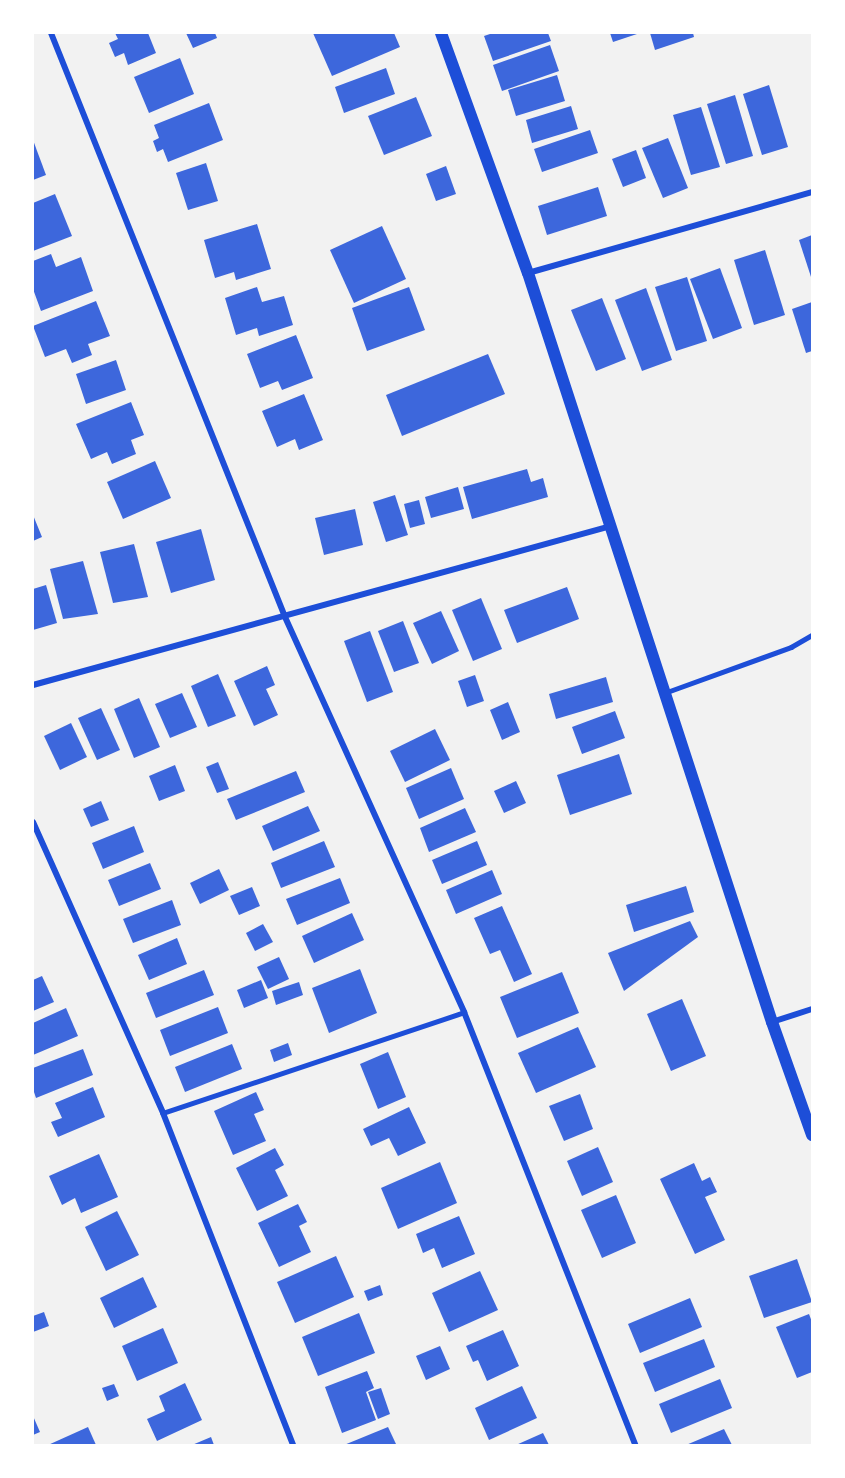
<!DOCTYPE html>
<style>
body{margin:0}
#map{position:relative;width:845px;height:1478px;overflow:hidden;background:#f2f2f2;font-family:"Asap Condensed",sans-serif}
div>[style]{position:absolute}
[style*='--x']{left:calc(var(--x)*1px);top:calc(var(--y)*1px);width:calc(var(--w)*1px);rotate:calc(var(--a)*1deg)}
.building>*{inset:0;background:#3d67dc}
.service>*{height:4.5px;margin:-2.25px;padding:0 2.25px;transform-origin:2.25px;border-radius:2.25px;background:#1d4ed8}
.minor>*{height:6px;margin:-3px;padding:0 3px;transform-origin:3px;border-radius:3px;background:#1d4ed8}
.secondary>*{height:12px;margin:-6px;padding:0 6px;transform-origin:6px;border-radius:6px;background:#1d4ed8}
span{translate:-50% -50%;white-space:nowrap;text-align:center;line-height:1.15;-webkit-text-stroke:4.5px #fff;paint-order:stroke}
.frame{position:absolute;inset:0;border:34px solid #fff;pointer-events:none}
</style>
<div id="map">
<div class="building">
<div style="clip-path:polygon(115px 33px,148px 33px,156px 53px,128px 65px,124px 53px,115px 57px,109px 43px,118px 39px)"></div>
<div style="clip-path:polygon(186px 33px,215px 33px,217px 38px,193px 48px)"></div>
<div style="clip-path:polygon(313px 33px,394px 33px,400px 47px,332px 76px)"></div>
<div style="clip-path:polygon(493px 33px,548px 33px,551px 41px,493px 61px,484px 36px)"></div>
<div style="clip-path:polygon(610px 33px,640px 33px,613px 42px)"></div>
<div style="clip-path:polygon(650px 33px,693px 33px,694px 37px,655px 50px)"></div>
<div style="clip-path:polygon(550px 45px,559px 71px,502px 91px,493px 65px)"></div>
<div style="clip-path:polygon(180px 58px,194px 94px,149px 113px,134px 77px)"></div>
<div style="clip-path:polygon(386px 68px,395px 94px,344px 113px,335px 87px)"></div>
<div style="clip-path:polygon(557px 75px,565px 101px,516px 116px,508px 90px)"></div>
<div style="clip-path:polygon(769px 85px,788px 147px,762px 155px,743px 94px)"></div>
<div style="clip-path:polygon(735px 95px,753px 156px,726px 164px,707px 104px)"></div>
<div style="clip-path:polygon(416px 97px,432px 136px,384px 155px,368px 116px)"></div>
<div style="clip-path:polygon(209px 103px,223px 140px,168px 162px,163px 149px,157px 152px,153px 141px,159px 138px,154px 125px)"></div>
<div style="clip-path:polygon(571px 106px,578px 129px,532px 143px,526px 120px)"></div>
<div style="clip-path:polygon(701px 107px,720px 167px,691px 175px,673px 115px)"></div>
<div style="clip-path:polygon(590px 130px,598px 153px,542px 172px,534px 149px)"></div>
<div style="clip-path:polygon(668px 138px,688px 188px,663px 198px,642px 148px)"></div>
<div style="clip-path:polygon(33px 140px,46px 175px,33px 180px)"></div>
<div style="clip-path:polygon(636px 150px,646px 178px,623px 187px,612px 159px)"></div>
<div style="clip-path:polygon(206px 163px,218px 201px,188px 210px,176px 173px)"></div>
<div style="clip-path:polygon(446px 166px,456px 194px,436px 201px,426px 174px)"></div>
<div style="clip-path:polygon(598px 187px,607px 216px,547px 235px,538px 206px)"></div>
<div style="clip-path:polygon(55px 194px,72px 236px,33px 251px,33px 203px)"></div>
<div style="clip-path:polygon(257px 224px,271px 269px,236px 280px,234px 272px,215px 278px,204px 240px)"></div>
<div style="clip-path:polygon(382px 226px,406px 279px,354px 303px,330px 250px)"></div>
<div style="clip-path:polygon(812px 235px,812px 280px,799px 240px)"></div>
<div style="clip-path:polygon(765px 250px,785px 315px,754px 325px,734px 260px)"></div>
<div style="clip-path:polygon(51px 254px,56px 267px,81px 257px,93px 291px,41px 311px,33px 289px,33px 261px)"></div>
<div style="clip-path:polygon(720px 268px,742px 328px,713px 339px,690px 279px)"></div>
<div style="clip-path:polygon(687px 277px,707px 341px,676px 351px,655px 287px)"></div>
<div style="clip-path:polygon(257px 287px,262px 302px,284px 296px,293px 325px,259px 336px,257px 328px,236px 335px,225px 298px)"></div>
<div style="clip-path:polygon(409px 287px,425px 330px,367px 351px,352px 308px)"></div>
<div style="clip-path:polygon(646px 288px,672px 360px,642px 371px,615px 300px)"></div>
<div style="clip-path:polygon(602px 298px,626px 359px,596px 371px,571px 310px)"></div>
<div style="clip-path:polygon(96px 301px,110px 336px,88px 344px,92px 355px,72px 363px,66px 349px,45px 357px,33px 326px)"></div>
<div style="clip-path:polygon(812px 302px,812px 351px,806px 353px,792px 309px)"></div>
<div style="clip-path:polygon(296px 335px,313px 378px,282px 390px,278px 381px,260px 388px,247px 354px)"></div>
<div style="clip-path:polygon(488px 354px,505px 394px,402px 436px,386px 395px)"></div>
<div style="clip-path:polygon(116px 360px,126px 390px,86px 404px,76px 374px)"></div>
<div style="clip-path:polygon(304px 394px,323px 440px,299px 450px,295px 439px,277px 447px,262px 411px)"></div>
<div style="clip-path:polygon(131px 402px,144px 435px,131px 440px,136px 454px,112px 464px,107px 452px,91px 459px,76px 424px)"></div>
<div style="clip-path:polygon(155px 461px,171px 498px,123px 519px,107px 482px)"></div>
<div style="clip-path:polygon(527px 469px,531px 482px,543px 478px,548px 497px,472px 519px,463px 487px)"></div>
<div style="clip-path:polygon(458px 487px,464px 509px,431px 518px,425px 497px)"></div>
<div style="clip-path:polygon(395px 495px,408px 535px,386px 542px,373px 502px)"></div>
<div style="clip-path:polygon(419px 500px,425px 524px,410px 528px,404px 504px)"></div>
<div style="clip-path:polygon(355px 509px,363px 545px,324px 555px,315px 518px)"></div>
<div style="clip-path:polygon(33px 515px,42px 537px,33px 541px)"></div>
<div style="clip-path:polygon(201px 529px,215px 580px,171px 593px,156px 542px)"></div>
<div style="clip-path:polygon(134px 544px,148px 597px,113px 603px,100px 552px)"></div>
<div style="clip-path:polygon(83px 561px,98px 614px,63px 619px,50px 569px)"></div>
<div style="clip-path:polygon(46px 585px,57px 623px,33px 630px,33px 589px)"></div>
<div style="clip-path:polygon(567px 587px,579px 619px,517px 643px,504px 610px)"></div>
<div style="clip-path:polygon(481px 598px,502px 649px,473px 661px,452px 610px)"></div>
<div style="clip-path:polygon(441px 611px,459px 651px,432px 664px,413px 623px)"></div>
<div style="clip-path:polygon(403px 621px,419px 663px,394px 672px,378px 631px)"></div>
<div style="clip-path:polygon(370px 631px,393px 692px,367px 702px,344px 641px)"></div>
<div style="clip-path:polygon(267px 666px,275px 685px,266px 689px,278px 715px,254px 726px,234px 681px)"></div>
<div style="clip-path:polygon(218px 674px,236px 716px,208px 727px,191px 686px)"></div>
<div style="clip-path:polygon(475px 675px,484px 701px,467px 707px,458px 681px)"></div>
<div style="clip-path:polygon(606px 677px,613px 702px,556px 719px,549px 694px)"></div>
<div style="clip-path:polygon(182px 693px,197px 727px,170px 738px,155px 704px)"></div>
<div style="clip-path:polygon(139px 698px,160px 747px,134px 758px,114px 709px)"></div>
<div style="clip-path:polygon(508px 702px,520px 732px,502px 740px,490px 710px)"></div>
<div style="clip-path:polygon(101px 708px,120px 750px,97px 760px,78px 718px)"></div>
<div style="clip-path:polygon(615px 711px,625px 738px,582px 754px,572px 727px)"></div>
<div style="clip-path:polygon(71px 723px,87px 757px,60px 770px,44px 736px)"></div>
<div style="clip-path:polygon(435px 729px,450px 760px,405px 782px,390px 751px)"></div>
<div style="clip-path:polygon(619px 754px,632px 794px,570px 815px,557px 775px)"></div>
<div style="clip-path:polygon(218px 762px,229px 789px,217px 793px,206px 767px)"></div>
<div style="clip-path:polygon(175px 765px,185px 791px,159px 801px,149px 776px)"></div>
<div style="clip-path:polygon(451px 768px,464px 799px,419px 819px,406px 788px)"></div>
<div style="clip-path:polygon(296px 771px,305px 792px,236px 820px,227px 799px)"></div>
<div style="clip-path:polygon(516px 781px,526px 803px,504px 813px,494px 791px)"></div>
<div style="clip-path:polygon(101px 801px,109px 820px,91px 827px,83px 809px)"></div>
<div style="clip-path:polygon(308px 806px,320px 831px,273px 851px,262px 826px)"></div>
<div style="clip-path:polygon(465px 808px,476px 832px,429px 852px,420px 828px)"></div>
<div style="clip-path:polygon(134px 826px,144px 852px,103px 869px,92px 843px)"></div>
<div style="clip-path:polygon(324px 841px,335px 867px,281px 888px,271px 863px)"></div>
<div style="clip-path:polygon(477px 841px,487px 865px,442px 884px,432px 860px)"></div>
<div style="clip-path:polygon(150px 863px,161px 889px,119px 906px,108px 880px)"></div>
<div style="clip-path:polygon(219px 869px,229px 890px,200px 904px,190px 883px)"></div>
<div style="clip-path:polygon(492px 870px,502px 894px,456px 914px,446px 890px)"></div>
<div style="clip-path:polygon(340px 878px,350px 903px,297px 925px,286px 899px)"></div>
<div style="clip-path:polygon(686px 886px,694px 912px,634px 932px,626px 905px)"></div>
<div style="clip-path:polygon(252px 887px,260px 906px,239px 915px,230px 896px)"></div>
<div style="clip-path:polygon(172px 900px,181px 925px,133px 943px,123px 919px)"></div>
<div style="clip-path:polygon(502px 906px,532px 974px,514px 982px,500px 950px,490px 954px,474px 918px)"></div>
<div style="clip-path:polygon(352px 913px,364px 940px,314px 963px,302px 936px)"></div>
<div style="clip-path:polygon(690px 921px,698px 937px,624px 991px,608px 953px)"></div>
<div style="clip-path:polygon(263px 924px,273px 942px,255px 951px,246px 933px)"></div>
<div style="clip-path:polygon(177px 938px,187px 964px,149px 980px,138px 955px)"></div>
<div style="clip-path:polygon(279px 957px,289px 979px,268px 989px,257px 967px)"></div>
<div style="clip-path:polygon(360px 969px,377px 1013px,329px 1033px,312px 988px)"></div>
<div style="clip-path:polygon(204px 970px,214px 995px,156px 1018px,146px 993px)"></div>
<div style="clip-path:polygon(562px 972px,579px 1013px,517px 1038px,500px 997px)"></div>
<div style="clip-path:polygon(42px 976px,54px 1002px,33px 1011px,33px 980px)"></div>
<div style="clip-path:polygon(261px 980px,268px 998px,244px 1008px,237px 990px)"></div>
<div style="clip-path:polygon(299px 982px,303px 995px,276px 1005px,272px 991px)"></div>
<div style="clip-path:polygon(682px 999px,706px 1056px,671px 1071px,647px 1014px)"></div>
<div style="clip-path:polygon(218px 1007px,228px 1033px,170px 1056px,160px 1030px)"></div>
<div style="clip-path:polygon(66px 1008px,78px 1036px,33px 1055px,33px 1023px)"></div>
<div style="clip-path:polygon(578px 1027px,596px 1067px,536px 1093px,518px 1053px)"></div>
<div style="clip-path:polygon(288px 1043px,292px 1055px,274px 1062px,270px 1050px)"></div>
<div style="clip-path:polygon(232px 1044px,242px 1069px,185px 1092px,175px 1067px)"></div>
<div style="clip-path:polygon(83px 1049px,93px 1075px,36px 1098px,33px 1089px,33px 1068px)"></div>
<div style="clip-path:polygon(388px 1052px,406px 1097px,378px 1109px,360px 1064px)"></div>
<div style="clip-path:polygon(93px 1087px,105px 1117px,58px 1137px,51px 1122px,62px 1118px,55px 1103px)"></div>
<div style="clip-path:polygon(256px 1092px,264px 1110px,254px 1114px,266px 1141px,233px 1155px,214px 1111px)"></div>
<div style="clip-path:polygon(580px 1094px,593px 1129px,564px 1141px,549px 1106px)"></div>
<div style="clip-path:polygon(409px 1107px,426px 1143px,398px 1156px,389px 1138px,371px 1146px,363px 1129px)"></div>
<div style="clip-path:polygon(598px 1147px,613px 1182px,582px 1196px,567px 1161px)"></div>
<div style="clip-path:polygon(275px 1148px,284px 1165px,275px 1170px,288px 1196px,257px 1211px,236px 1168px)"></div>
<div style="clip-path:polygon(99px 1154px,118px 1197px,81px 1213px,75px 1198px,62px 1205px,49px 1176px)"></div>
<div style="clip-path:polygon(440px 1162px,457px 1203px,398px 1229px,381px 1188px)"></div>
<div style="clip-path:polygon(694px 1163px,702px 1181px,710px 1177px,717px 1192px,705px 1197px,725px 1240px,695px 1254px,660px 1179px)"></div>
<div style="clip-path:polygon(616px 1195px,636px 1243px,602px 1258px,581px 1210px)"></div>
<div style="clip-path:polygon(298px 1204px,307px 1222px,299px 1226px,311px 1252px,279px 1267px,258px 1223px)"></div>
<div style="clip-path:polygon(117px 1211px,139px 1255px,106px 1271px,85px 1227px)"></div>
<div style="clip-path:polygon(459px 1216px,475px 1254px,442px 1268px,434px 1248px,423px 1253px,416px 1234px)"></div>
<div style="clip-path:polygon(336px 1256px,354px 1297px,295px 1323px,277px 1282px)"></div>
<div style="clip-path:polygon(797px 1259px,812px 1302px,764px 1318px,749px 1276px)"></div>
<div style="clip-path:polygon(480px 1271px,498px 1310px,449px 1332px,432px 1293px)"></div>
<div style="clip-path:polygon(143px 1277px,157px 1307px,114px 1328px,100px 1298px)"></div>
<div style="clip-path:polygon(380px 1285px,383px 1295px,368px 1301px,364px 1291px)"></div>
<div style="clip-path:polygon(690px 1298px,702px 1327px,640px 1353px,628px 1324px)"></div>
<div style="clip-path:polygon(44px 1312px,49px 1326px,33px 1332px,33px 1316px)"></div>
<div style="clip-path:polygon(359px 1313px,375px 1353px,318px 1376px,302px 1337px)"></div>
<div style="clip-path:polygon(809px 1314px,812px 1322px,812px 1372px,797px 1378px,776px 1327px)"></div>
<div style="clip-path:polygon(163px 1328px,178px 1363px,137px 1381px,122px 1346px)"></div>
<div style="clip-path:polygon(503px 1330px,519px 1366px,487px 1381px,478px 1360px,473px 1362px,466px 1346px)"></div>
<div style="clip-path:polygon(704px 1339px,715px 1367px,655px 1392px,643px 1363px)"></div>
<div style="clip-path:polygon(440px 1346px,450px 1369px,426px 1380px,416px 1356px)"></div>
<div style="clip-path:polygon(367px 1371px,374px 1388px,366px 1392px,376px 1420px,342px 1433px,325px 1387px)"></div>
<div style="clip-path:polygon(720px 1379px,732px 1408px,671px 1433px,659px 1404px)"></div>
<div style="clip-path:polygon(185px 1383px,202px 1420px,157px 1441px,147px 1419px,165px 1411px,159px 1396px)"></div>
<div style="clip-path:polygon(114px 1384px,119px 1396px,107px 1401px,102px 1388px)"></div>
<div style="clip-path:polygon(522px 1386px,537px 1418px,489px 1440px,475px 1408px)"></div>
<div style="clip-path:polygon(381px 1388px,390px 1414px,378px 1419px,368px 1392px)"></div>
<div style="clip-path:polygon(33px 1416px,40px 1432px,33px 1435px)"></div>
<div style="clip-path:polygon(88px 1427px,96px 1445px,48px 1445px)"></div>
<div style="clip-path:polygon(388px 1427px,396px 1444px,344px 1445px)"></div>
<div style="clip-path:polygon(724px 1429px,732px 1445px,686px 1445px)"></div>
<div style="clip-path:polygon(543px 1433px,549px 1445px,516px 1445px)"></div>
<div style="clip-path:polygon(211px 1437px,214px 1445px,192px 1445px)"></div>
</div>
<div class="service">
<div style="--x:667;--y:692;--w:132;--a:-19.9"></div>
<div style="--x:791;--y:647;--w:24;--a:-30"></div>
<div style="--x:163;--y:1113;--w:317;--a:-18.5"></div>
</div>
<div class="minor">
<div style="--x:51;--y:33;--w:629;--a:68.16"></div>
<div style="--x:285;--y:617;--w:434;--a:65.6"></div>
<div style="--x:464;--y:1012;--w:466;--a:68.4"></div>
<div style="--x:528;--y:273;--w:295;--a:-15.9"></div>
<div style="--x:33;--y:685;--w:599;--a:-15.38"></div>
<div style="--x:33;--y:822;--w:319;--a:65.9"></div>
<div style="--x:163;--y:1113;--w:357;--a:68.6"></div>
<div style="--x:772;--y:1022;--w:42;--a:-18"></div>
</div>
<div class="secondary">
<div style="--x:441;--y:33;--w:255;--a:70.1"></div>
<div style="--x:528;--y:273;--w:788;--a:71.96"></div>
<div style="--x:772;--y:1022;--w:120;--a:70.5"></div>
</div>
<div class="frame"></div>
</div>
